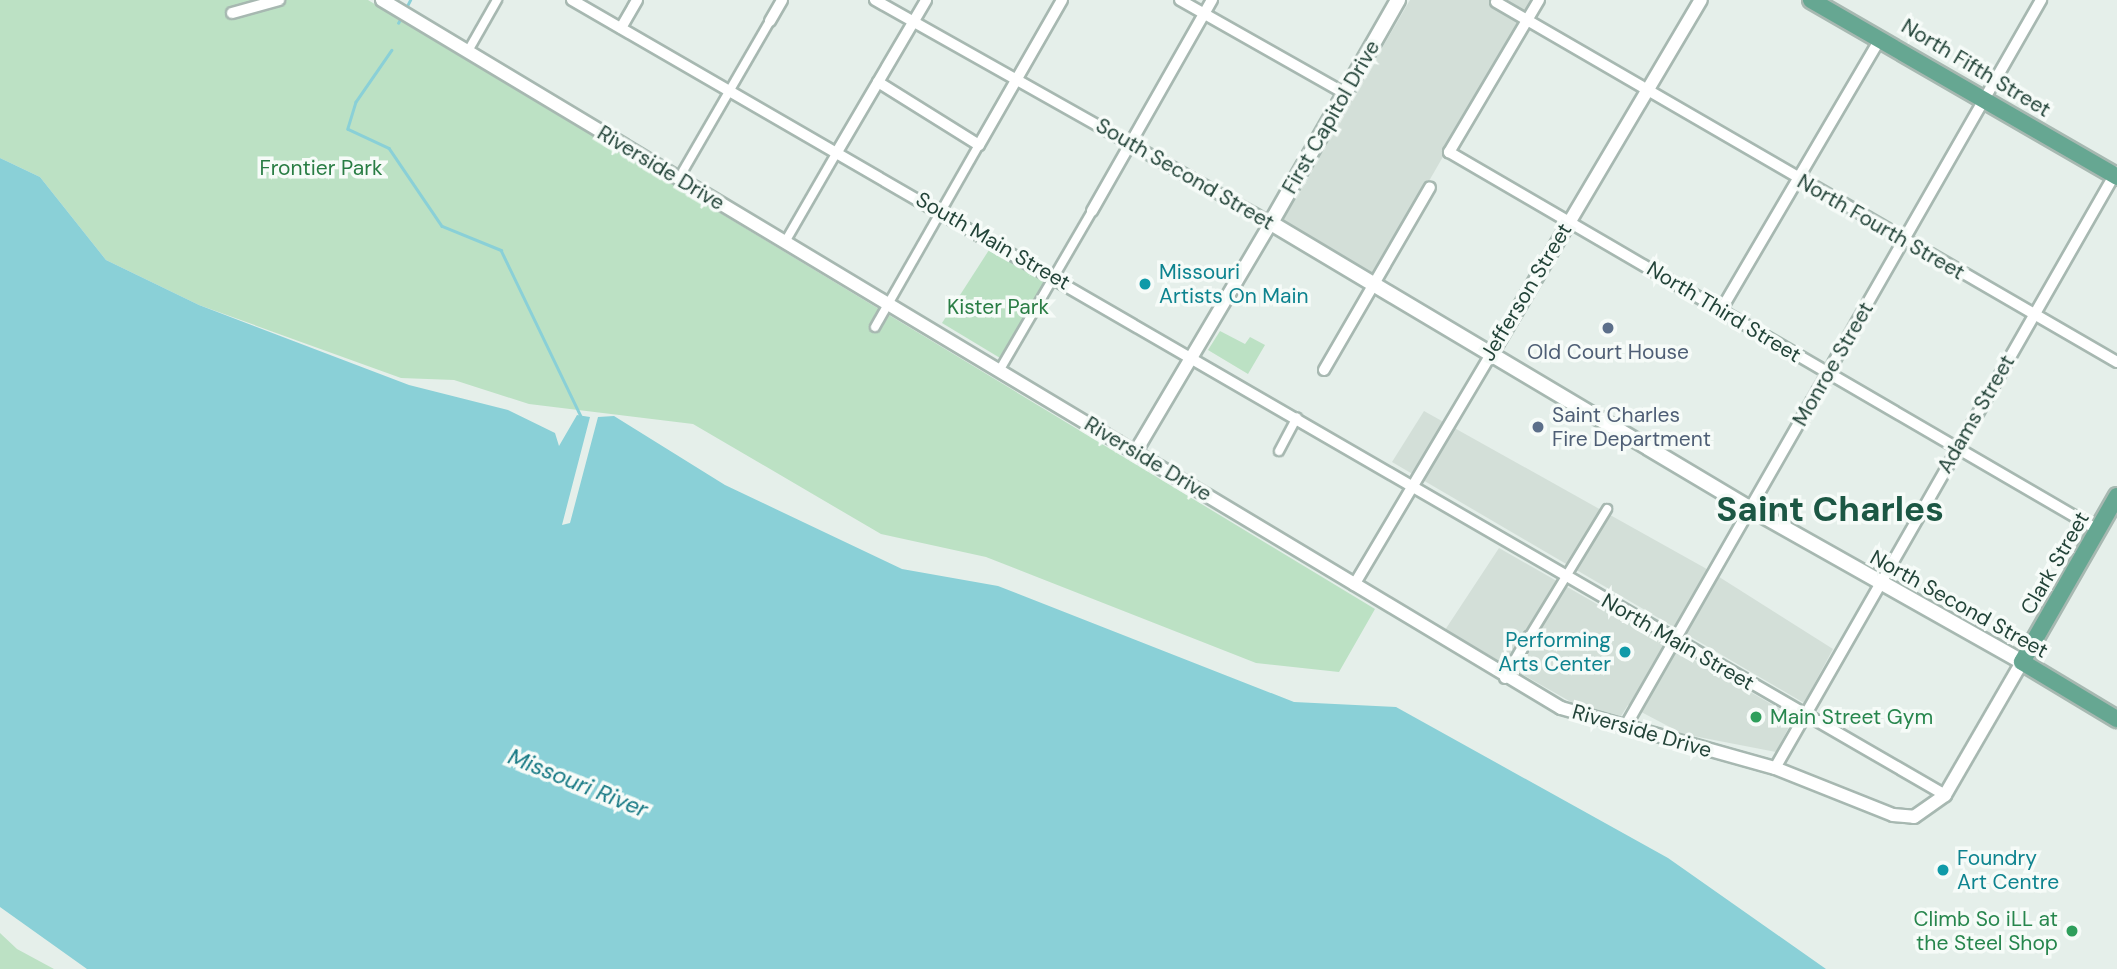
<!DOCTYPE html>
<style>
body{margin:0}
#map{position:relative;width:2117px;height:969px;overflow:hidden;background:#e5efea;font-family:"DM Sans",sans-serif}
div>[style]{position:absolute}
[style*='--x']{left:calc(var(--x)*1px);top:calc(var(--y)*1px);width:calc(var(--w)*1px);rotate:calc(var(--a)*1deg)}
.built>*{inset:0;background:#d3dfd8}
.green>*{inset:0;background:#bce1c4}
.water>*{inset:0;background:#8ad0d7}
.stream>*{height:2.5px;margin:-1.25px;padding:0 1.25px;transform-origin:1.25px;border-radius:1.25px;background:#8ad0d7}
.roads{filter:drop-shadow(2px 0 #a7b8b1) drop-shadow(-2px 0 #a7b8b1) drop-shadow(0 2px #a7b8b1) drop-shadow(0 -2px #a7b8b1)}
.pedestrian>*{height:8px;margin:-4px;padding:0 4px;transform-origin:4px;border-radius:4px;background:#fff}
.minor>*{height:10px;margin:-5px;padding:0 5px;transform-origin:5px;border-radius:5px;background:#fff}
.tertiary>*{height:12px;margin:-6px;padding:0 6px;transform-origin:6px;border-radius:6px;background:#fff}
.secondary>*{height:14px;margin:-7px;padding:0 7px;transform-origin:7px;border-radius:7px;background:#fff}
.primary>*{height:16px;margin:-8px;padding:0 8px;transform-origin:8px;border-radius:8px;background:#66a792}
.dots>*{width:19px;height:19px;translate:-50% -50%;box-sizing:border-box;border:4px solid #f6fbf8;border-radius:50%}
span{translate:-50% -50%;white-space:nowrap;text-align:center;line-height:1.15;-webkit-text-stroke:7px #f6fbf8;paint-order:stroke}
.street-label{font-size:21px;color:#224338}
.park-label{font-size:21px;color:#297d44}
.culture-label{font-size:21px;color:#0d838f}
.left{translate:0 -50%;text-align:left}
.right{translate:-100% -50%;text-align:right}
.service-label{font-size:21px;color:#4e5e75}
.leisure-label{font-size:21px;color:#27864d}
.water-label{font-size:23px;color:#177984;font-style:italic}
.town-label{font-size:35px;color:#1c5744;font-weight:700}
</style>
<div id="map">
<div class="built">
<div style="clip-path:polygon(1410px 0,1533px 0,1375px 275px,1281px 221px)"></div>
<div style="clip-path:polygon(1424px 411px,1705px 568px,1833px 649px,1804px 703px,1392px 462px)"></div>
<div style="clip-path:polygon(1499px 548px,1794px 717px,1776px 752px,1683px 734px,1628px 705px,1621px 716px,1571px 702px,1445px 630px)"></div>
</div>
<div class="green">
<div style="clip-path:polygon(0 0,368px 0,1375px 609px,1339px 672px,1256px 663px,986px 557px,881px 534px,693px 424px,529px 404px,454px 380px,401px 378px,199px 305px,106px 260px,40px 177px,0 158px)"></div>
<div style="clip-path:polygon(989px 250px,1054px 287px,1010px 364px,942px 323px)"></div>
<div style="clip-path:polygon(1220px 331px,1245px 344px,1250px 337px,1265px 345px,1248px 374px,1208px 350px)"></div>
<div style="clip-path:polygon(0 933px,17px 949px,54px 969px,0 969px)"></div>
</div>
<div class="water">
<div style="clip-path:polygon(0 158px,40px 177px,106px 260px,199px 305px,409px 385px,508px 410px,555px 433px,559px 446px,577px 415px,590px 417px,562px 525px,570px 523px,598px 417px,614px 416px,725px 485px,902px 569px,998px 586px,1294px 702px,1396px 707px,1668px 858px,1826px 969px,87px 969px,0 907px)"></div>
</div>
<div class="stream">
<div style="--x:405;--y:10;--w:11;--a:-63"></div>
<div style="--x:398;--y:23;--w:8;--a:-60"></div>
<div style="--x:392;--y:50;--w:63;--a:124.7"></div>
<div style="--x:356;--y:102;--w:28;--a:107"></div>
<div style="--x:348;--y:129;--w:45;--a:24.9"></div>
<div style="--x:389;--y:148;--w:94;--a:55.8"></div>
<div style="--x:442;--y:226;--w:64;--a:22.1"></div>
<div style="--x:501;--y:250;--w:187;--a:64.3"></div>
</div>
<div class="roads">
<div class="pedestrian">
<div style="--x:468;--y:51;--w:59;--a:-60.4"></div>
<div style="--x:683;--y:171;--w:173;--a:-59.9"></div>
<div style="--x:785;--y:242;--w:104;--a:-60"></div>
<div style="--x:875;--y:327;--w:210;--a:-60.3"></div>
<div style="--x:999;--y:371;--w:185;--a:-59.8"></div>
<div style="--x:1279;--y:451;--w:38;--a:-62"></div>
<div style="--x:1529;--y:637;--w:150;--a:-58.6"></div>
</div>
<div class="minor">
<div style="--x:572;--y:0;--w:1587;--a:30.07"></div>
<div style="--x:875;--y:0;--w:454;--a:29.4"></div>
<div style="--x:1180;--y:0;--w:191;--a:29.5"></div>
<div style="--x:1539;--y:0;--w:177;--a:120.6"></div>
<div style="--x:1449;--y:152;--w:751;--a:30.22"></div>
<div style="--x:1496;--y:2;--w:718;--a:30.1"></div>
<div style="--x:232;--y:13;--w:49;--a:-15.5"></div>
<div style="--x:770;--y:21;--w:24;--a:-60"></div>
<div style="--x:621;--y:28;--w:32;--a:-60"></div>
<div style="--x:878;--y:82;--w:119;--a:32"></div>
<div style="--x:979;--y:145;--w:167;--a:-60.2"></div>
<div style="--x:837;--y:152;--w:176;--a:-59.6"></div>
<div style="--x:1092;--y:211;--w:243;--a:-60.4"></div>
<div style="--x:1721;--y:310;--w:316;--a:-59.6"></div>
<div style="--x:1324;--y:370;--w:211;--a:-59.9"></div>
<div style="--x:1354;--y:585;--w:270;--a:-59.3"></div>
<div style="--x:1505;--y:678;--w:48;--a:-59.7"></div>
<div style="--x:1625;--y:727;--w:838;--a:-60.22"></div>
<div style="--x:1775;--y:768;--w:687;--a:-60.22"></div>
</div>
<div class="tertiary">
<div style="--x:382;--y:0;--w:1375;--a:30.99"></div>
<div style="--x:1561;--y:708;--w:222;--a:15.7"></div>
<div style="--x:1775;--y:768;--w:127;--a:21.7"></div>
<div style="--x:1893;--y:815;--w:21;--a:5"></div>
<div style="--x:1914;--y:817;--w:38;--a:-35"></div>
<div style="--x:1945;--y:795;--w:154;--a:-59.9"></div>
<div style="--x:1492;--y:353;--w:410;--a:-59.4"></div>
<div style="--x:1136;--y:451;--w:265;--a:-59.4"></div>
</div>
<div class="secondary">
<div style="--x:1398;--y:0;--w:257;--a:119.7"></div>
<div style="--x:1271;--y:223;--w:557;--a:30.8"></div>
<div style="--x:1749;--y:508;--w:313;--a:29.4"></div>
</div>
<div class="primary">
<div style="--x:1811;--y:0;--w:354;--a:30"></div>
<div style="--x:2117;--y:496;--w:191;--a:119.8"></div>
<div style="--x:2022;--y:662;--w:111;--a:31"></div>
</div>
</div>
<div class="dots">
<div style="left:1145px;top:284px;background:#0f9aa8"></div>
<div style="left:1608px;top:328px;background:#5c6f8a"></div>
<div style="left:1538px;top:427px;background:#5c6f8a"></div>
<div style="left:1625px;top:652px;background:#0f9aa8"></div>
<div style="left:1756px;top:717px;background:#2e9e5b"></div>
<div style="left:1943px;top:870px;background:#0f9aa8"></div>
<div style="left:2072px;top:931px;background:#2e9e5b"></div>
</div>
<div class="street-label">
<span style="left:1976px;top:68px;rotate:31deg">North Fifth Street</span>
<span style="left:1331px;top:117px;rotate:-60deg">First Capitol Drive</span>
<span style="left:661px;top:168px;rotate:31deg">Riverside Drive</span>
<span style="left:1185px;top:174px;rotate:30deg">South Second Street</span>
<span style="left:1881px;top:227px;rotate:30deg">North Fourth Street</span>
<span style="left:993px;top:241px;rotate:30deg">South Main Street</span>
<span style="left:1526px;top:292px;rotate:-59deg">Jefferson Street</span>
<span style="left:1724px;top:312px;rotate:31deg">North Third Street</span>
<span style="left:1833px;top:364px;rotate:-60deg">Monroe Street</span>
<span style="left:1976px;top:414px;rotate:-60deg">Adams Street</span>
<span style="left:1148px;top:459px;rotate:31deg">Riverside Drive</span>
<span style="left:2055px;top:563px;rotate:-60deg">Clark Street</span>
<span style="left:1959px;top:604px;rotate:29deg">North Second Street</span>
<span style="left:1678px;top:642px;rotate:30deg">North Main Street</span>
<span style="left:1642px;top:731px;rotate:16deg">Riverside Drive</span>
</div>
<div class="park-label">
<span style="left:321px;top:168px">Frontier Park</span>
<span style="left:998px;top:307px">Kister Park</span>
</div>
<div class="culture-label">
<span class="left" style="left:1159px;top:284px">Missouri<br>Artists On Main</span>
<span class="right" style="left:1611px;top:652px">Performing<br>Arts Center</span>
<span class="left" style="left:1957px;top:870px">Foundry<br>Art Centre</span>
</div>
<div class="service-label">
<span style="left:1608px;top:352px">Old Court House</span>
<span class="left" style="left:1552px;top:427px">Saint Charles<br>Fire Department</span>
</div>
<div class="leisure-label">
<span class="left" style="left:1770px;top:717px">Main Street Gym</span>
<span class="right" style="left:2058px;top:931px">Climb So iLL at<br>the Steel Shop</span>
</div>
<div class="water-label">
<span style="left:578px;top:783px;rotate:22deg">Missouri River</span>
</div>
<div class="town-label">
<span style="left:1830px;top:509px">Saint Charles</span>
</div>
</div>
